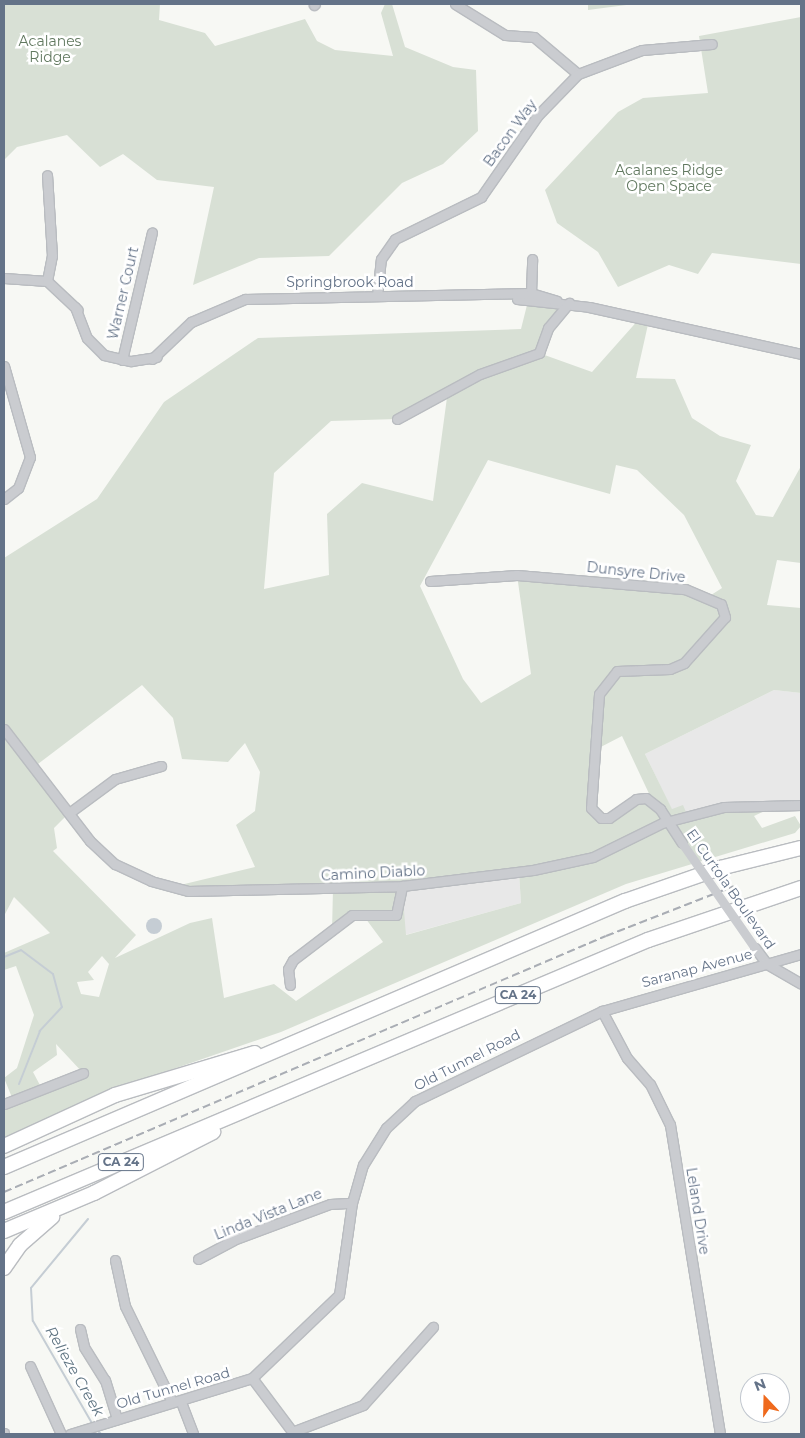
<!DOCTYPE html>
<style>
body{margin:0}
#map{position:relative;width:805px;height:1438px;overflow:hidden;background:#f7f8f4;font-family:Montserrat,sans-serif}
div>[style]{position:absolute}
[style*='--x']{left:calc(var(--x)*1px);top:calc(var(--y)*1px);width:calc(var(--w)*1px);rotate:calc(var(--a)*1deg)}
.built>*{inset:0;background:#e8e8e8}
.green>*{inset:0;background:#d8e0d5}
.water>*{inset:0;background:#c5cdd4}
.round{border-radius:50%}
.stream>*{height:2px;margin:-1px;padding:0 1px;transform-origin:1px;border-radius:1px;background:#c5cdd4}
.roads{filter:drop-shadow(1px 0 #b9bcc0) drop-shadow(-1px 0 #b9bcc0) drop-shadow(0 1px #b9bcc0) drop-shadow(0 -1px #b9bcc0)}
.minor>*{height:9px;margin:-4.5px;padding:0 4.5px;transform-origin:4.5px;border-radius:4.5px;background:#caccd0}
.highway>*{height:14px;margin:-7px;padding:0 7px;transform-origin:7px;border-radius:7px;background:#fff}
.rail>*{height:2px;margin-top:-1px;transform-origin:0;background:repeating-linear-gradient(90deg,#a9adb4 0 8px,transparent 0 12px)}
.minor-bridge>*{height:9px;margin:-4.5px;padding:0 4.5px;transform-origin:4.5px;border-radius:4.5px;background:#caccd0}
span{translate:-50% -50%;white-space:nowrap;text-align:center;line-height:1.15;-webkit-text-stroke:5px #fff;paint-order:stroke}
.shield-label span{padding:1px 4px;background:#fff;border:1px solid;border-radius:4px;-webkit-text-stroke-width:0}
.shield-label{font-size:12px;color:#647388;font-weight:700}
.park-label{font-size:14px;color:#627960}
.street-label{font-size:14px;color:#647388}
.water-label{font-size:15px;color:#607583;font-style:italic}
.frame{position:absolute;inset:0;border:5px solid #647388;pointer-events:none}
.north{position:absolute;left:740px;top:1373px;width:50px;height:50px;box-sizing:border-box;background:#fff;border:1px solid #c1c7cf;border-radius:50%;rotate:339deg;font-size:14px;font-weight:700;line-height:20px;text-align:center;color:#647388}
.north::after{content:'';display:block;margin:auto;width:18px;height:22px;background:#ef6a1d;clip-path:polygon(50% 0,100% 100%,50% 72%,0 100%)}
</style>
<div id="map">
<div class="built">
<div style="clip-path:polygon(774px 690px,801px 693px,801px 805px,688px 817px,672px 810px,645px 754px)"></div>
<div style="clip-path:polygon(519px 872px,521px 903px,405px 935px,402px 886px)"></div>
</div>
<div class="green">
<div style="clip-path:polygon(4px 4px,160px 4px,159px 20px,205px 33px,215px 46px,305px 19px,317px 41px,335px 50px,393px 56px,381px 13px,385px 4px,392px 4px,405px 47px,453px 67px,476px 70px,478px 131px,443px 164px,402px 183px,329px 256px,259px 258px,193px 285px,214px 187px,157px 180px,123px 154px,100px 167px,67px 135px,17px 147px,4px 160px)"></div>
<div style="clip-path:polygon(588px 4px,634px 4px,588px 10px)"></div>
<div style="clip-path:polygon(801px 17px,801px 264px,712px 253px,698px 274px,669px 265px,618px 287px,598px 252px,557px 223px,545px 190px,618px 112px,643px 98px,708px 93px,699px 36px)"></div>
<div style="clip-path:polygon(evenodd,528px 301px,562px 308px,539px 353px,592px 372px,640px 318px,649px 320px,636px 378px,675px 379px,692px 418px,720px 436px,751px 445px,736px 481px,756px 515px,773px 517px,801px 466px,801px 563px,777px 560px,767px 605px,801px 608px,801px 693px,774px 690px,645px 754px,672px 809px,683px 805px,688px 817px,779px 804px,754px 816px,762px 828px,795px 816px,801px 826px,795px 833px,626px 884px,281px 1032px,95px 1096px,4px 1139px,4px 1104px,13px 1100px,4px 1078px,17px 1068px,34px 1015px,16px 966px,4px 970px,4px 953px,50px 933px,14px 897px,4px 916px,4px 558px,97px 499px,164px 402px,258px 338px,521px 329px,528px 301px,448px 390px,433px 501px,362px 483px,327px 514px,329px 575px,264px 589px,274px 473px,331px 421px,397px 419px,448px 390px,528px 301px,488px 460px,610px 494px,616px 465px,637px 470px,684px 515px,722px 588px,708px 597px,685px 589px,517px 575px,531px 674px,481px 703px,463px 679px,420px 586px,488px 460px,528px 301px,142px 685px,173px 718px,182px 759px,228px 762px,245px 743px,260px 772px,255px 811px,236px 825px,255px 867px,172px 887px,333px 889px,332px 930px,352px 915px,363px 915px,383px 942px,296px 1001px,274px 984px,224px 998px,212px 918px,190px 923px,115px 958px,136px 935px,53px 851px,57px 848px,54px 828px,69px 813px,34px 767px,142px 685px,528px 301px,622px 736px,652px 800px,646px 798px,601px 818px,588px 799px,593px 751px,622px 736px,528px 301px,519px 873px,521px 903px,406px 935px,402px 886px,519px 873px,528px 301px,102px 956px,109px 964px,99px 997px,81px 994px,77px 982px,94px 980px,88px 972px,102px 956px,528px 301px,56px 1044px,83px 1073px,42px 1089px,33px 1072px,57px 1055px,56px 1044px)"></div>
</div>
<div class="water">
<div class="round" style="left:146px;top:918px;width:16px;height:16px"></div>
</div>
<div class="stream">
<div style="--x:4;--y:957;--w:18;--a:-22"></div>
<div style="--x:21;--y:950;--w:40;--a:37"></div>
<div style="--x:53;--y:974;--w:34;--a:75"></div>
<div style="--x:62;--y:1007;--w:33;--a:133"></div>
<div style="--x:40;--y:1031;--w:57;--a:111.6"></div>
<div style="--x:88;--y:1219;--w:89;--a:129.6"></div>
<div style="--x:31;--y:1288;--w:33;--a:87"></div>
<div style="--x:33;--y:1321;--w:120;--a:60"></div>
<div style="--x:96;--y:1429;--w:7;--a:45"></div>
</div>
<div class="roads">
<div class="minor">
<div style="--x:455;--y:4;--w:59;--a:31.8"></div>
<div style="--x:505;--y:35;--w:29;--a:4"></div>
<div style="--x:534;--y:37;--w:57;--a:40.1"></div>
<div style="--x:314;--y:5;--w:1;--a:-45"></div>
<div style="--x:4;--y:278;--w:43;--a:4"></div>
<div style="--x:47;--y:281;--w:42;--a:43.1"></div>
<div style="--x:47;--y:281;--w:25;--a:-79"></div>
<div style="--x:52;--y:256;--w:81;--a:-93.5"></div>
<div style="--x:531;--y:293;--w:34;--a:-88"></div>
<div style="--x:377;--y:296;--w:37;--a:-84"></div>
<div style="--x:381;--y:259;--w:24;--a:-55"></div>
<div style="--x:395;--y:239;--w:96;--a:-26"></div>
<div style="--x:481;--y:197;--w:100;--a:-55.2"></div>
<div style="--x:538;--y:115;--w:57;--a:-45.7"></div>
<div style="--x:578;--y:74;--w:68;--a:-20.6"></div>
<div style="--x:642;--y:50;--w:70;--a:-4.9"></div>
<div style="--x:517;--y:299;--w:72;--a:6.3"></div>
<div style="--x:589;--y:307;--w:217;--a:12.5"></div>
<div style="--x:75;--y:307;--w:33;--a:69"></div>
<div style="--x:87;--y:338;--w:24;--a:45"></div>
<div style="--x:104;--y:355;--w:28;--a:13"></div>
<div style="--x:131;--y:361;--w:26;--a:-9"></div>
<div style="--x:152;--y:359;--w:54;--a:-43.5"></div>
<div style="--x:191;--y:322;--w:59;--a:-23.1"></div>
<div style="--x:245;--y:299;--w:286;--a:-1.2"></div>
<div style="--x:531;--y:293;--w:27;--a:17"></div>
<div style="--x:122;--y:360;--w:131;--a:-76.8"></div>
<div style="--x:4;--y:366;--w:95;--a:74.1"></div>
<div style="--x:30;--y:457;--w:33;--a:111"></div>
<div style="--x:18;--y:488;--w:18;--a:142"></div>
<div style="--x:397;--y:419;--w:94;--a:-28.5"></div>
<div style="--x:480;--y:374;--w:63;--a:-19.6"></div>
<div style="--x:539;--y:353;--w:27;--a:-70"></div>
<div style="--x:548;--y:328;--w:33;--a:-50"></div>
<div style="--x:430;--y:581;--w:87;--a:-3.9"></div>
<div style="--x:517;--y:575;--w:169;--a:4.8"></div>
<div style="--x:685;--y:589;--w:39;--a:23"></div>
<div style="--x:721;--y:604;--w:14;--a:73"></div>
<div style="--x:725;--y:617;--w:62;--a:131.7"></div>
<div style="--x:684;--y:663;--w:15;--a:157"></div>
<div style="--x:670;--y:669;--w:53;--a:177.8"></div>
<div style="--x:617;--y:671;--w:29;--a:128"></div>
<div style="--x:599;--y:694;--w:114;--a:94"></div>
<div style="--x:591;--y:808;--w:14;--a:45"></div>
<div style="--x:601;--y:818;--w:8;--a:0"></div>
<div style="--x:609;--y:818;--w:33;--a:-35"></div>
<div style="--x:636;--y:799;--w:10;--a:-6"></div>
<div style="--x:646;--y:798;--w:18;--a:38"></div>
<div style="--x:660;--y:809;--w:40;--a:57.1"></div>
<div style="--x:4;--y:729;--w:141;--a:52.5"></div>
<div style="--x:90;--y:841;--w:34;--a:43"></div>
<div style="--x:115;--y:864;--w:40;--a:25"></div>
<div style="--x:151;--y:881;--w:38;--a:15"></div>
<div style="--x:188;--y:891;--w:214;--a:-1.3"></div>
<div style="--x:402;--y:886;--w:132;--a:-7"></div>
<div style="--x:533;--y:870;--w:61;--a:-12.2"></div>
<div style="--x:593;--y:857;--w:77;--a:-26.2"></div>
<div style="--x:662;--y:823;--w:64;--a:-14.5"></div>
<div style="--x:724;--y:807;--w:77;--a:-1.5"></div>
<div style="--x:69;--y:813;--w:57;--a:-36.5"></div>
<div style="--x:115;--y:779;--w:48;--a:-15.8"></div>
<div style="--x:755;--y:948;--w:20;--a:53"></div>
<div style="--x:767;--y:964;--w:39;--a:30"></div>
<div style="--x:290;--y:985;--w:16;--a:-97"></div>
<div style="--x:288;--y:969;--w:10;--a:-61"></div>
<div style="--x:293;--y:960;--w:74;--a:-37.3"></div>
<div style="--x:352;--y:915;--w:44;--a:0"></div>
<div style="--x:396;--y:915;--w:30;--a:-78"></div>
<div style="--x:602;--y:1011;--w:53;--a:62"></div>
<div style="--x:627;--y:1058;--w:35;--a:49"></div>
<div style="--x:650;--y:1084;--w:46;--a:64"></div>
<div style="--x:670;--y:1125;--w:313;--a:80.8"></div>
<div style="--x:4;--y:1104;--w:85;--a:-21.4"></div>
<div style="--x:198;--y:1259;--w:40;--a:-28"></div>
<div style="--x:233;--y:1240;--w:103;--a:-20.4"></div>
<div style="--x:330;--y:1204;--w:22;--a:-3"></div>
<div style="--x:115;--y:1260;--w:47;--a:77.7"></div>
<div style="--x:125;--y:1306;--w:107;--a:63.9"></div>
<div style="--x:80;--y:1329;--w:18;--a:77"></div>
<div style="--x:84;--y:1347;--w:39;--a:58"></div>
<div style="--x:105;--y:1380;--w:41;--a:72.9"></div>
<div style="--x:30;--y:1366;--w:75;--a:65.5"></div>
<div style="--x:252;--y:1378;--w:70;--a:53.1"></div>
<div style="--x:181;--y:1402;--w:34;--a:69"></div>
<div style="--x:292;--y:1432;--w:76;--a:-20.8"></div>
<div style="--x:363;--y:1405;--w:105;--a:-48.1"></div>
<div style="--x:4;--y:1433;--w:1;--a:90"></div>
<div style="--x:70;--y:1434;--w:190;--a:-17.1"></div>
<div style="--x:252;--y:1378;--w:120;--a:-43.7"></div>
<div style="--x:339;--y:1295;--w:93;--a:-82"></div>
<div style="--x:352;--y:1203;--w:40;--a:-74"></div>
<div style="--x:363;--y:1165;--w:44;--a:-58.1"></div>
<div style="--x:386;--y:1128;--w:40;--a:-43"></div>
<div style="--x:415;--y:1101;--w:208;--a:-25.7"></div>
<div style="--x:602;--y:1011;--w:207;--a:-16"></div>
</div>
<div class="highway">
<div style="--x:4;--y:1146;--w:122;--a:-24.7"></div>
<div style="--x:115;--y:1095;--w:146;--a:-16.7"></div>
<div style="--x:4;--y:1167;--w:676;--a:-23.19"></div>
<div style="--x:625;--y:901;--w:101;--a:-19.2"></div>
<div style="--x:720;--y:868;--w:83;--a:-13.9"></div>
<div style="--x:4;--y:1212;--w:699;--a:-22.9"></div>
<div style="--x:648;--y:940;--w:162;--a:-18.8"></div>
<div style="--x:4;--y:1231;--w:98;--a:-22.9"></div>
<div style="--x:94;--y:1193;--w:134;--a:-27.1"></div>
<div style="--x:4;--y:1268;--w:28;--a:-55"></div>
<div style="--x:20;--y:1245;--w:43;--a:-41.2"></div>
</div>
</div>
<div class="rail">
<div style="--x:4;--y:1192;--w:654;--a:-23.04"></div>
<div style="--x:606;--y:936;--w:137;--a:-21.3"></div>
</div>
<div class="minor-bridge">
<div style="--x:682;--y:843;--w:128;--a:55.2"></div>
</div>
<div class="shield-label">
<span style="left:518px;top:995px">CA 24</span>
<span style="left:121px;top:1162px">CA 24</span>
</div>
<div class="park-label">
<span style="left:50px;top:49px">Acalanes<br>Ridge</span>
<span style="left:669px;top:178px">Acalanes Ridge<br>Open Space</span>
</div>
<div class="street-label">
<span style="left:510px;top:133px;rotate:-54deg">Bacon Way</span>
<span style="left:350px;top:282px">Springbrook Road</span>
<span style="left:123px;top:293px;rotate:-77deg">Warner Court</span>
<span style="left:636px;top:572px;rotate:6deg">Dunsyre Drive</span>
<span style="left:373px;top:873px;rotate:-3deg">Camino Diablo</span>
<span style="left:731px;top:889px;rotate:55deg">El Curtola Boulevard</span>
<span style="left:697px;top:968px;rotate:-15deg">Saranap Avenue</span>
<span style="left:467px;top:1060px;rotate:-27deg">Old Tunnel Road</span>
<span style="left:698px;top:1211px;rotate:81deg">Leland Drive</span>
<span style="left:268px;top:1214px;rotate:-22deg">Linda Vista Lane</span>
<span style="left:173px;top:1388px;rotate:-16deg">Old Tunnel Road</span>
</div>
<div class="water-label">
<span style="left:75px;top:1371px;rotate:60deg">Relieze Creek</span>
</div>
<div class="frame"></div>
<div class="north">N</div>
</div>
